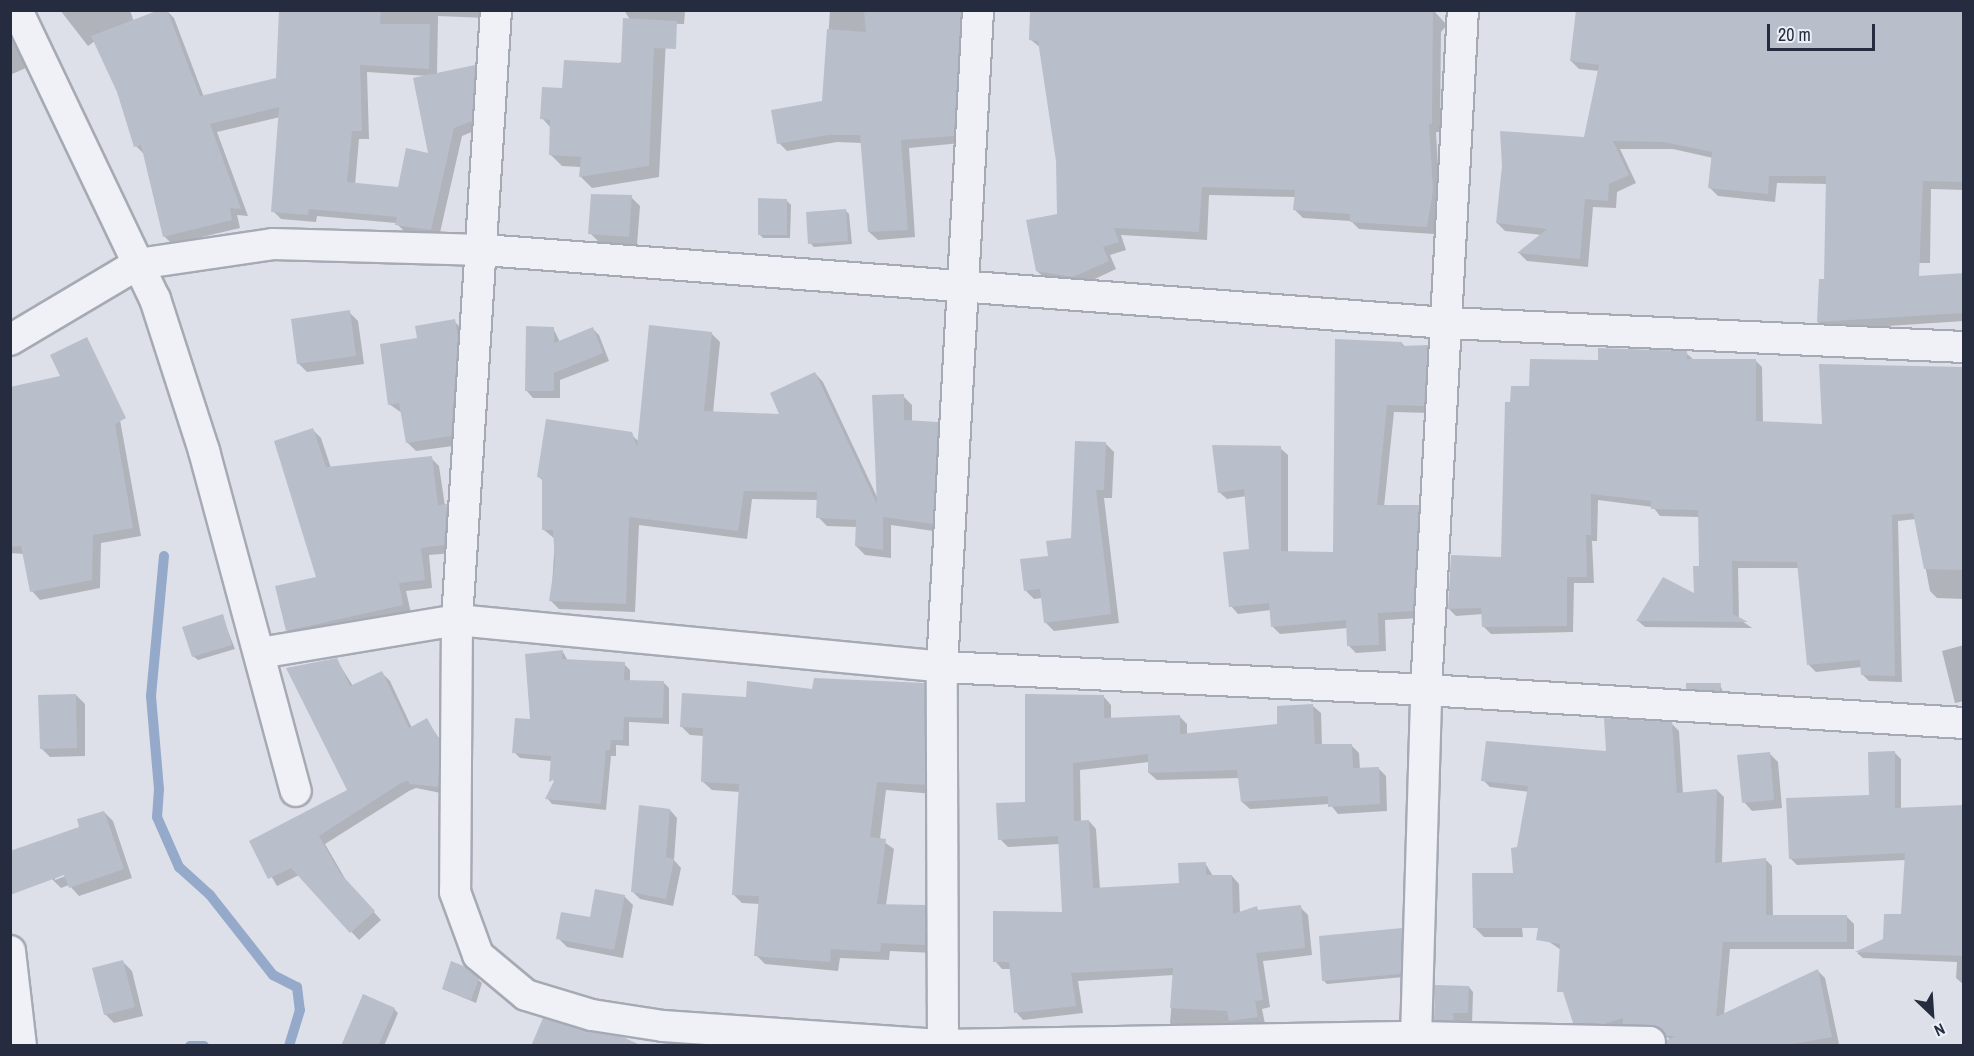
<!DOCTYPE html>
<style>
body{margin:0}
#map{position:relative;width:1974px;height:1056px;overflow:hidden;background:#dde0e8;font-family:"Archivo Narrow",sans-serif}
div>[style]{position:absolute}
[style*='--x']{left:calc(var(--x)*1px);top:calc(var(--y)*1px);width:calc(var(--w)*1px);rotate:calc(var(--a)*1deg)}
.shadow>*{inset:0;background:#0003}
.stream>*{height:10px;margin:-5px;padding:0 5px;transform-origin:5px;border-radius:5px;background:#95a9cb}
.building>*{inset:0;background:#b9becb}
.roads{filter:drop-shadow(2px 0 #a6aab5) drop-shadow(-2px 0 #a6aab5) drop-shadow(0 2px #a6aab5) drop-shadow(0 -2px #a6aab5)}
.street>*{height:30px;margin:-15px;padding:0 15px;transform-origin:15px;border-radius:15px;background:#eff1f6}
span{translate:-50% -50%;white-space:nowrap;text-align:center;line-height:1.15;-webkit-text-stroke:4.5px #eceff5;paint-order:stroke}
.frame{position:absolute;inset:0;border:12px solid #252c3f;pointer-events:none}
.north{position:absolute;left:1902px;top:984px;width:60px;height:60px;-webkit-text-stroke:4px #eceff5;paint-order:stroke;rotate:155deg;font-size:16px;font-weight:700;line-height:24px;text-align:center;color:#252c3f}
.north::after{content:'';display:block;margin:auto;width:21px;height:27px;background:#252c3f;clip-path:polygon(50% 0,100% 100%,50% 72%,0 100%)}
.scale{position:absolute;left:1767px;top:24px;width:108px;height:27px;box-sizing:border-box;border:3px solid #252c3f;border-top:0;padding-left:8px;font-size:18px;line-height:21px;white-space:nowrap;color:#252c3f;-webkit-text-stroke:4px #eceff5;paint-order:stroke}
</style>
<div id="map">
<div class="shadow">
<div style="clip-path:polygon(evenodd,60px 10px,130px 10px,134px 22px,166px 10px,174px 18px,204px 97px,277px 79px,280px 10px,492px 10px,487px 18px,438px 16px,437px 75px,474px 67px,482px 75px,479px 129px,462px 136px,439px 237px,405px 232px,396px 223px,317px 216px,316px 222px,281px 219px,273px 211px,280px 117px,217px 132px,248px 216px,237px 215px,240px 228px,172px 244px,164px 236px,145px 155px,136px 146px,119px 91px,95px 41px,88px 46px,60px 10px,367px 72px,428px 76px,430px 155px,400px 189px,355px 185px,359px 139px,369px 139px,367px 72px)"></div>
<div style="clip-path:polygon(624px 10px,757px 10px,685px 12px,684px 24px,632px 23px)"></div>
<div style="clip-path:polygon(830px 10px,971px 10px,961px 143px,909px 148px,915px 237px,878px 240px,869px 232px,862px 143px,837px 142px,787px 151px,779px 143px,824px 102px)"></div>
<div style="clip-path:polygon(1433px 10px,1447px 25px,1441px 32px,1440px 132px,1436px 132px,1440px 200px,1434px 234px,1359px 229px,1351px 221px,1303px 218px,1295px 210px,1296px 197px,1209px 195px,1207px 240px,1121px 235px,1126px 250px,1110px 255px,1116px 269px,1082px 285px,1046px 279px,1037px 271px,1059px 215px,1057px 161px,1041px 48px,1031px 40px)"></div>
<div style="clip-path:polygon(1964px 10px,1964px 190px,1931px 189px,1930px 263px,1907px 263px,1906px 281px,1964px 290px,1964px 321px,1826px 330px,1818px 322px,1826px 280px,1827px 184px,1777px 183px,1775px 202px,1718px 196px,1710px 188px,1713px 158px,1673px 149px,1620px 149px,1636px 183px,1617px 192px,1616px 208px,1593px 207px,1588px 267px,1527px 261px,1519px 253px,1542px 235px,1505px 231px,1497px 223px,1585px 139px,1599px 71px,1579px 69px,1571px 61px)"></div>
<div style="clip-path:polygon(10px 31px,28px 67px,10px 75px)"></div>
<div style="clip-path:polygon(666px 40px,659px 177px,592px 188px,581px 177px,581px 167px,562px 166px,551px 155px,551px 128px,542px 118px,564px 90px)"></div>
<div style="clip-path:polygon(631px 197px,640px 206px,637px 245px,599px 242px,590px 233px)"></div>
<div style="clip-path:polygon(787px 201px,791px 205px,790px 238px,763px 238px,759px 234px)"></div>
<div style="clip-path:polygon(845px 210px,849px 214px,852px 244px,814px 247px,810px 243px)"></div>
<div style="clip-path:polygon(349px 312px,358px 321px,364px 364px,307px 372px,298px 363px)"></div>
<div style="clip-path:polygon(454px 321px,463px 330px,460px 445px,416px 451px,407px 442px,402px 413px,389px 404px,419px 340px)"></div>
<div style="clip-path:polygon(553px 328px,560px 342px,592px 328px,599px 335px,609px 361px,560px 380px,560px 398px,533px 398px,526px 390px)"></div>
<div style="clip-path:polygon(711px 333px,720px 342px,713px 413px,781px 415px,815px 373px,823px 382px,878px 499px,903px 396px,912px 405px,912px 422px,938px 423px,946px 432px,941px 532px,891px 525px,891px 558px,865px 555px,856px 546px,857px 527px,827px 526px,818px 517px,818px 500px,752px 499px,747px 539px,639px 525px,635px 612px,559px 609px,551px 601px,555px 539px,544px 530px,543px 481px,539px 477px,631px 434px,639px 442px)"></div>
<div style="clip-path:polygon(1402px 343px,1406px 348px,1427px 346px,1434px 354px,1431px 413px,1394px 412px,1384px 507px,1418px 507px,1426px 514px,1420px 618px,1385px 620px,1386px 651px,1356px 653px,1348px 645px,1348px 628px,1280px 634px,1273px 627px,1271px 610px,1238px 614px,1231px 606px,1250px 551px,1247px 496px,1227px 499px,1219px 492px,1280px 448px,1288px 455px,1288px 553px,1334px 553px)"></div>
<div style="clip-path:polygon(1686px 353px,1694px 360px,1755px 360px,1762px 367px,1763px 423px,1823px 425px,1964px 369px,1964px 599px,1937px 598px,1930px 591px,1916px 519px,1898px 521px,1902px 682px,1869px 681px,1862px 674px,1862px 667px,1816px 672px,1809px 665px,1799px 568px,1738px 568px,1739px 619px,1752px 628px,1645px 627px,1638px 621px,1695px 595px,1701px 568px,1699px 517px,1660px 516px,1653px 507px,1598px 500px,1597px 541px,1592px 541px,1594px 583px,1574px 583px,1573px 632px,1491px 634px,1484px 627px,1483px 614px,1456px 616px,1449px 609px,1502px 559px,1512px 404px,1531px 388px,1599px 361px)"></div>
<div style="clip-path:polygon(10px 389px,118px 409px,141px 536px,101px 543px,100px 588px,40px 600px,32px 591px,24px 554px,10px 553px)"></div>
<div style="clip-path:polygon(312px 429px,321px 438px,331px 468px,431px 458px,439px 466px,445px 506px,455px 514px,452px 553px,429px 555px,432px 588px,406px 591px,411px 613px,296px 639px,287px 630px,318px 578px)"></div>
<div style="clip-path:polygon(1105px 443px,1114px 452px,1112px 498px,1104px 498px,1119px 623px,1054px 631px,1045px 622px,1042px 598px,1034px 599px,1026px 591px,1050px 557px,1072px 540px)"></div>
<div style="clip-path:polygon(222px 616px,235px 649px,198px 660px,193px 656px)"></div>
<div style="clip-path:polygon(1964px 645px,1964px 701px,1955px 703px,1942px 651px)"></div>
<div style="clip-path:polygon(563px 652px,568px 661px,624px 664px,630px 670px,630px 681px,663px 682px,669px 688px,669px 724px,629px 722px,629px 746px,616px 745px,616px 756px,611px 756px,606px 810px,552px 804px,547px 798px,554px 784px,552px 761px,520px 758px,514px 752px,531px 721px,527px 655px)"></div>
<div style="clip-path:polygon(336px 659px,353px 686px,382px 673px,390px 681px,412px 728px,427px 720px,446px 749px,446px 794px,416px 788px,409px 791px,325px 844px,347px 882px,381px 920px,359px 940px,299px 875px,277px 886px,251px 842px,349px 790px)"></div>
<div style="clip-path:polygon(924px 684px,933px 693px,934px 794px,886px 790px,880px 839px,894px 849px,886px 905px,925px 907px,934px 916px,934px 953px,890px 951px,889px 960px,840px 958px,838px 971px,765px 964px,756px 955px,760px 904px,742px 903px,733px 894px,740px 792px,712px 790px,702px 781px,704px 736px,690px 735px,681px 726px,747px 698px)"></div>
<div style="clip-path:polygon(1720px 685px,1724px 694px,1692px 692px,1688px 688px)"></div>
<div style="clip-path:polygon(76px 695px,85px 704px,85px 756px,50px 757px,41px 748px)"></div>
<div style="clip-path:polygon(1104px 697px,1111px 705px,1111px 719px,1179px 716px,1187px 724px,1187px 735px,1279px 725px,1313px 706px,1321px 713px,1322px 746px,1351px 745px,1359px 753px,1360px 769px,1378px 768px,1386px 776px,1387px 811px,1338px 814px,1330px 804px,1250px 809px,1242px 802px,1239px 778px,1157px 780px,1149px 773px,1149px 762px,1080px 770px,1081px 822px,1089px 821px,1096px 829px,1100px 889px,1180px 884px,1205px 863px,1213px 876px,1232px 876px,1239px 884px,1240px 913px,1256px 908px,1260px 911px,1300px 907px,1308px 915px,1312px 955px,1263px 961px,1270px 1007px,1262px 1009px,1265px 1024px,1178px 1031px,1170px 1023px,1174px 975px,1078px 981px,1083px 1013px,1023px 1020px,1016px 1012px,1011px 969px,1002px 969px,995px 961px,1063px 913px,1060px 844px,1008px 847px,1000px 839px)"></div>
<div style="clip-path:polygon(1672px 724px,1679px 731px,1683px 794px,1717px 790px,1724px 797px,1722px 864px,1765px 859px,1772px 866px,1773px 917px,1847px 917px,1854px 924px,1854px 949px,1730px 949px,1724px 1015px,1818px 971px,1825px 978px,1839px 1044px,1705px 1046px,1675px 1043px,1660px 1032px,1632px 1031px,1627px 1026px,1612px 1030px,1582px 1030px,1574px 1022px,1561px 950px,1548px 941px,1517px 879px,1523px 937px,1484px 937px,1475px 928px,1516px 882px,1529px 792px,1490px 787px,1483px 780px,1608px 752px)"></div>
<div style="clip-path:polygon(1769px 753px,1778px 762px,1782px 808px,1752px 811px,1744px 802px)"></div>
<div style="clip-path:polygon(1895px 753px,1901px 759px,1901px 809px,1963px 807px,1964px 782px,1964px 985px,1956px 978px,1957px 962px,1863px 958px,1857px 953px,1885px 940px,1903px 916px,1906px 860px,1797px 865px,1790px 858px,1870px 797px)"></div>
<div style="clip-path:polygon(670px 810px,677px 818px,674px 860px,681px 868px,673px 906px,640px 899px,632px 891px)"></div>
<div style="clip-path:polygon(evenodd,104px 812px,113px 821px,132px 878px,79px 896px,69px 885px,61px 888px,52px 879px,81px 828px,104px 812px,70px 871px,71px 874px,55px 880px,55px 877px,70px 871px)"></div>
<div style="clip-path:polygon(624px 896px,633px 905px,623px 958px,567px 947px,558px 938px)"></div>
<div style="clip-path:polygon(1401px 930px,1405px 934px,1404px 977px,1327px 984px,1323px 980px)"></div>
<div style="clip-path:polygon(123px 962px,132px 971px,143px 1016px,114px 1023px,105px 1014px)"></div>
<div style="clip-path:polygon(465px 968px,482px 983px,476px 1003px,443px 989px)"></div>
<div style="clip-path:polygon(1469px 987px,1473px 992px,1472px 1024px,1439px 1024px,1435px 1020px)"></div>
<div style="clip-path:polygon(394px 1009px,398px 1013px,384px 1046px,343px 1046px)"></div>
</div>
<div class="stream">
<div style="--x:164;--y:556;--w:141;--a:95.3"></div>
<div style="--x:151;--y:696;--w:93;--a:85.1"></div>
<div style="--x:159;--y:789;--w:28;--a:94"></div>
<div style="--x:157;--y:817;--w:55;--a:66.3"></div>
<div style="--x:179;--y:867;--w:42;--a:42.1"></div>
<div style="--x:210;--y:895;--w:102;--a:51.8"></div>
<div style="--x:273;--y:975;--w:27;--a:27"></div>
<div style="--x:297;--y:987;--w:23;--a:83"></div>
<div style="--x:300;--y:1010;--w:38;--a:107"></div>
<div style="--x:190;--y:1046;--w:14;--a:0"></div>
</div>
<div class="building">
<div style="clip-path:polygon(159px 10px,167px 10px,200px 96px,276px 78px,279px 10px,381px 10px,380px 24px,430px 24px,429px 69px,360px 65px,362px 131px,352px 131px,347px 182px,398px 187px,406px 148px,428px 153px,413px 78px,475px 65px,472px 121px,454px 128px,431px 230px,395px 225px,397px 217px,309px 209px,308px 215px,271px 212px,279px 107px,210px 124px,241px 209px,230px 208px,232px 220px,163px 237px,141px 145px,134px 147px,117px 92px,91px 36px)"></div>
<div style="clip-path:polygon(864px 10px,961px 10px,954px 136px,901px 140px,908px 230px,868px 232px,860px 135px,828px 135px,777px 144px,771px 110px,822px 101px,827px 29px,866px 32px)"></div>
<div style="clip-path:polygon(1030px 10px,1433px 10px,1432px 124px,1429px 124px,1433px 191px,1427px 227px,1350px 222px,1350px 214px,1293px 210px,1295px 190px,1202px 187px,1199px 232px,1114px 228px,1119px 242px,1103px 247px,1109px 261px,1073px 277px,1036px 271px,1026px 220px,1057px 214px,1056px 161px,1038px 41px,1029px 40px)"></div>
<div style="clip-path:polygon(1576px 10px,1964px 10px,1963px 182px,1923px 181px,1919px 276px,1964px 273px,1964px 313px,1817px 322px,1819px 279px,1824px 279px,1826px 176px,1769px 176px,1768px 194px,1708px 188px,1712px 152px,1664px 142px,1613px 141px,1629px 175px,1609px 184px,1608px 201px,1585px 199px,1580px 259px,1517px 253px,1547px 229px,1496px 223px,1502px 166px,1500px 131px,1584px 137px,1599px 65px,1570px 61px)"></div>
<div style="clip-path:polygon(623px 18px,677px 21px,676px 49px,654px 48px,649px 166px,579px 177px,581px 157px,549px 155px,550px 120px,540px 119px,542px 87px,562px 88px,564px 60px,621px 63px)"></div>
<div style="clip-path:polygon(591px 194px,632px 195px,629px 237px,588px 234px)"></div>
<div style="clip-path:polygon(758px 198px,787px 199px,787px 235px,758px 235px)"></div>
<div style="clip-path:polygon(846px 209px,848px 241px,808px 244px,806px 212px)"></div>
<div style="clip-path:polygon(350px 310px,356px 356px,297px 364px,291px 319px)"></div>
<div style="clip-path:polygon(455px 319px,458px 337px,451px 436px,406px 443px,399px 403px,388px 405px,380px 344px,417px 338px,415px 326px)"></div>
<div style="clip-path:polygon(649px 325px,712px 332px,704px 411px,779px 414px,770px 393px,815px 372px,877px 504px,872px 395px,904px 394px,904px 420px,938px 422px,933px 524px,883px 517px,883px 550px,855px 546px,856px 520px,816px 518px,817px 492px,744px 491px,738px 531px,629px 517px,626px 604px,549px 601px,555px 562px,553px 530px,542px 530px,542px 478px,537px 477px,546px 419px,632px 432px,637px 447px)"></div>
<div style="clip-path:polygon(526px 326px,554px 327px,554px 343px,593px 327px,603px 353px,554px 373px,554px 391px,525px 391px)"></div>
<div style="clip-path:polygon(87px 337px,126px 418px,115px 424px,133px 528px,93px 535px,92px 580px,30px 592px,21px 546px,10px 547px,10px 387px,60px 376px,50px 355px)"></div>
<div style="clip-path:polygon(1335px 339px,1402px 342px,1402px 346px,1428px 345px,1424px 406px,1387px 405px,1377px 505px,1419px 505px,1413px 611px,1378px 613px,1379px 645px,1347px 646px,1346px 620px,1271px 627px,1269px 603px,1229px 607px,1223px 552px,1249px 549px,1244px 489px,1218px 493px,1212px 445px,1281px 446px,1281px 551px,1333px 552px)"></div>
<div style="clip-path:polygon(1598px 348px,1687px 351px,1687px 359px,1756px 359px,1756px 421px,1822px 424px,1819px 364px,1964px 367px,1964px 570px,1924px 569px,1913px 513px,1892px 515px,1895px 676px,1861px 675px,1860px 660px,1807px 665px,1797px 562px,1732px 561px,1733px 614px,1748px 622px,1636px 621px,1663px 577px,1694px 593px,1693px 566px,1699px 566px,1698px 510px,1651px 509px,1651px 501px,1591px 494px,1591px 535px,1586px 535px,1587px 577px,1567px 577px,1567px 626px,1482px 627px,1481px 608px,1448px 609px,1451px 555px,1501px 557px,1505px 402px,1510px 402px,1511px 386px,1529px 386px,1530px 359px,1598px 360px)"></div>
<div style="clip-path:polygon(313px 428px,326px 467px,432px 456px,438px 505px,447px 504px,444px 545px,421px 548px,425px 580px,399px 583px,403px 605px,286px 631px,275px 586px,316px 577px,274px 441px)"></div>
<div style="clip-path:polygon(1075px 441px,1106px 442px,1104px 490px,1096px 490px,1111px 614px,1044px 623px,1040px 589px,1024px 591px,1020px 559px,1048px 556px,1046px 541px,1071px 538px)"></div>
<div style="clip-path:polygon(223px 614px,232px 645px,192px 657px,182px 627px)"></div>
<div style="clip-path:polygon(563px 650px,562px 659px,625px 662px,624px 680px,664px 681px,663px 718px,624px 717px,623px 740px,611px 740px,610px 750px,606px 750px,601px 804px,545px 799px,555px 779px,549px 782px,551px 756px,512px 753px,515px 718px,530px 719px,525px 654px)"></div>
<div style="clip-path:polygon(337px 658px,350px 686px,382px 671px,409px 728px,427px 718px,439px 740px,439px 787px,410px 784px,408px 781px,401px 783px,319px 836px,340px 873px,375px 911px,350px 933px,291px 868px,268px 879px,249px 841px,347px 790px,286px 668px)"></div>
<div style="clip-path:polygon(814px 678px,925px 683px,925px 785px,877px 782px,870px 837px,886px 839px,877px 904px,925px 905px,925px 945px,881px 943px,880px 952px,831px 949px,830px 962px,754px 956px,759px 896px,732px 895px,739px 784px,701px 782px,703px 728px,680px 727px,682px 693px,746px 697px,747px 681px,812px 689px)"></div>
<div style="clip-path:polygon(1686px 683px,1721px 683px,1720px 691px,1686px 689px)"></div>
<div style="clip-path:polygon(76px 694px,77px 748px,40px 749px,38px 695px)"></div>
<div style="clip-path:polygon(1025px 694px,1104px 695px,1104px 718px,1180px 715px,1180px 734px,1277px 724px,1277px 706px,1313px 704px,1315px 744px,1352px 744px,1353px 768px,1379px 767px,1380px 804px,1328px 807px,1328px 796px,1241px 802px,1237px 770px,1148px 773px,1148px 754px,1073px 763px,1074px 821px,1089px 820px,1093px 888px,1179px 883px,1178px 863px,1206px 862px,1206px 875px,1232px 875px,1233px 914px,1257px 906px,1258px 910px,1301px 905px,1305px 948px,1256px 953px,1263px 1000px,1255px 1001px,1258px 1017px,1229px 1021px,1227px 1011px,1170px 1008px,1173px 968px,1071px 973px,1076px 1006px,1014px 1013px,1009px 962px,993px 962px,993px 911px,1062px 912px,1058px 836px,998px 840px,996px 803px,1025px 802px)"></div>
<div style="clip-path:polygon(1604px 718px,1672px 722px,1677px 793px,1717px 789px,1715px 863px,1766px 858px,1766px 915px,1847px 915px,1847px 942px,1723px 942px,1716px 1017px,1818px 969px,1832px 1037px,1782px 1046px,1666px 1046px,1667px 1040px,1676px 1036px,1666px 1036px,1651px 1025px,1623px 1024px,1623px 1018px,1604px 1024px,1573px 1023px,1563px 992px,1557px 992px,1560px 944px,1536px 940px,1538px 928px,1473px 928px,1472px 873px,1513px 873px,1511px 848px,1517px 847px,1528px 786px,1481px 781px,1486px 741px,1606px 751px)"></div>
<div style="clip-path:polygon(1895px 751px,1895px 808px,1964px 805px,1964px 956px,1855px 952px,1883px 939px,1884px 914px,1901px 914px,1905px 853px,1789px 859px,1786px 798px,1869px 795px,1868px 752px)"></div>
<div style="clip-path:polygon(1770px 752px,1774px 800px,1742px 803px,1737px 755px)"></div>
<div style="clip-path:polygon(639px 805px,670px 809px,666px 857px,674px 859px,666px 899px,631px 892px)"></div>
<div style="clip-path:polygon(104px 811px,124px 869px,69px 888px,64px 875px,10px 895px,10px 851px,79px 827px,77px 819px)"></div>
<div style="clip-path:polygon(595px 889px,625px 895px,614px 950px,556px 939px,561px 912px,590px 917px)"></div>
<div style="clip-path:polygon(1402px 928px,1401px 974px,1322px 981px,1319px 936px)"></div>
<div style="clip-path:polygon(123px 960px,135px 1007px,104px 1015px,92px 968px)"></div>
<div style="clip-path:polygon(451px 961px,466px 967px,479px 978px,471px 1000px,442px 989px)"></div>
<div style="clip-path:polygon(1435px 985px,1469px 986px,1468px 1013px,1453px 1013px,1454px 1021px,1434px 1020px)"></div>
<div style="clip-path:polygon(363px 994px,395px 1008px,378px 1046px,341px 1046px)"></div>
<div style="clip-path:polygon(543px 1018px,623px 1037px,642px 1046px,531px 1046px)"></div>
</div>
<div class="roads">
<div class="street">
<div style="--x:17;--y:10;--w:320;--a:64.5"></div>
<div style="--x:155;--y:299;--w:160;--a:72.1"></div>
<div style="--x:204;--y:451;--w:352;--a:74.9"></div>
<div style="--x:496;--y:10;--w:611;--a:93.66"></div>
<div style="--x:457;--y:620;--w:272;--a:90.4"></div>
<div style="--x:455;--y:892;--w:67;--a:69.9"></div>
<div style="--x:478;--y:955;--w:62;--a:39.8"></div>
<div style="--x:526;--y:995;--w:69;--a:16.9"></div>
<div style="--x:592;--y:1015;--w:72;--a:8.8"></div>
<div style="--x:663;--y:1026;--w:281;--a:3.9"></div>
<div style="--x:943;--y:1045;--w:473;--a:-1"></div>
<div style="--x:1416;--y:1037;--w:234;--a:1.2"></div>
<div style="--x:10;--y:340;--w:149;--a:-30.7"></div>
<div style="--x:138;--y:264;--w:136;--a:-8.4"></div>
<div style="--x:273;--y:244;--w:211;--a:1.6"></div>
<div style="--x:484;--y:250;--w:966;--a:4.34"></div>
<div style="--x:1447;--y:323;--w:518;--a:2.66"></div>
<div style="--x:260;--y:653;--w:200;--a:-9.5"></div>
<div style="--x:457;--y:620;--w:487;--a:5.5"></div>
<div style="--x:942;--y:667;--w:485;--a:2.7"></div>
<div style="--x:1426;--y:690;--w:539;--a:3.51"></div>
<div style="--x:10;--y:951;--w:96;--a:83.4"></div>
<div style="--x:1416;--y:1037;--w:347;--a:-88.3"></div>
<div style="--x:1426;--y:690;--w:681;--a:-86.89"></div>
<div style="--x:943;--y:1046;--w:379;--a:-90.2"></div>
<div style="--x:942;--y:667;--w:658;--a:-86.86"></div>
</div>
</div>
<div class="frame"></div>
<div class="north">N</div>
<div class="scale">20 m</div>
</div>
